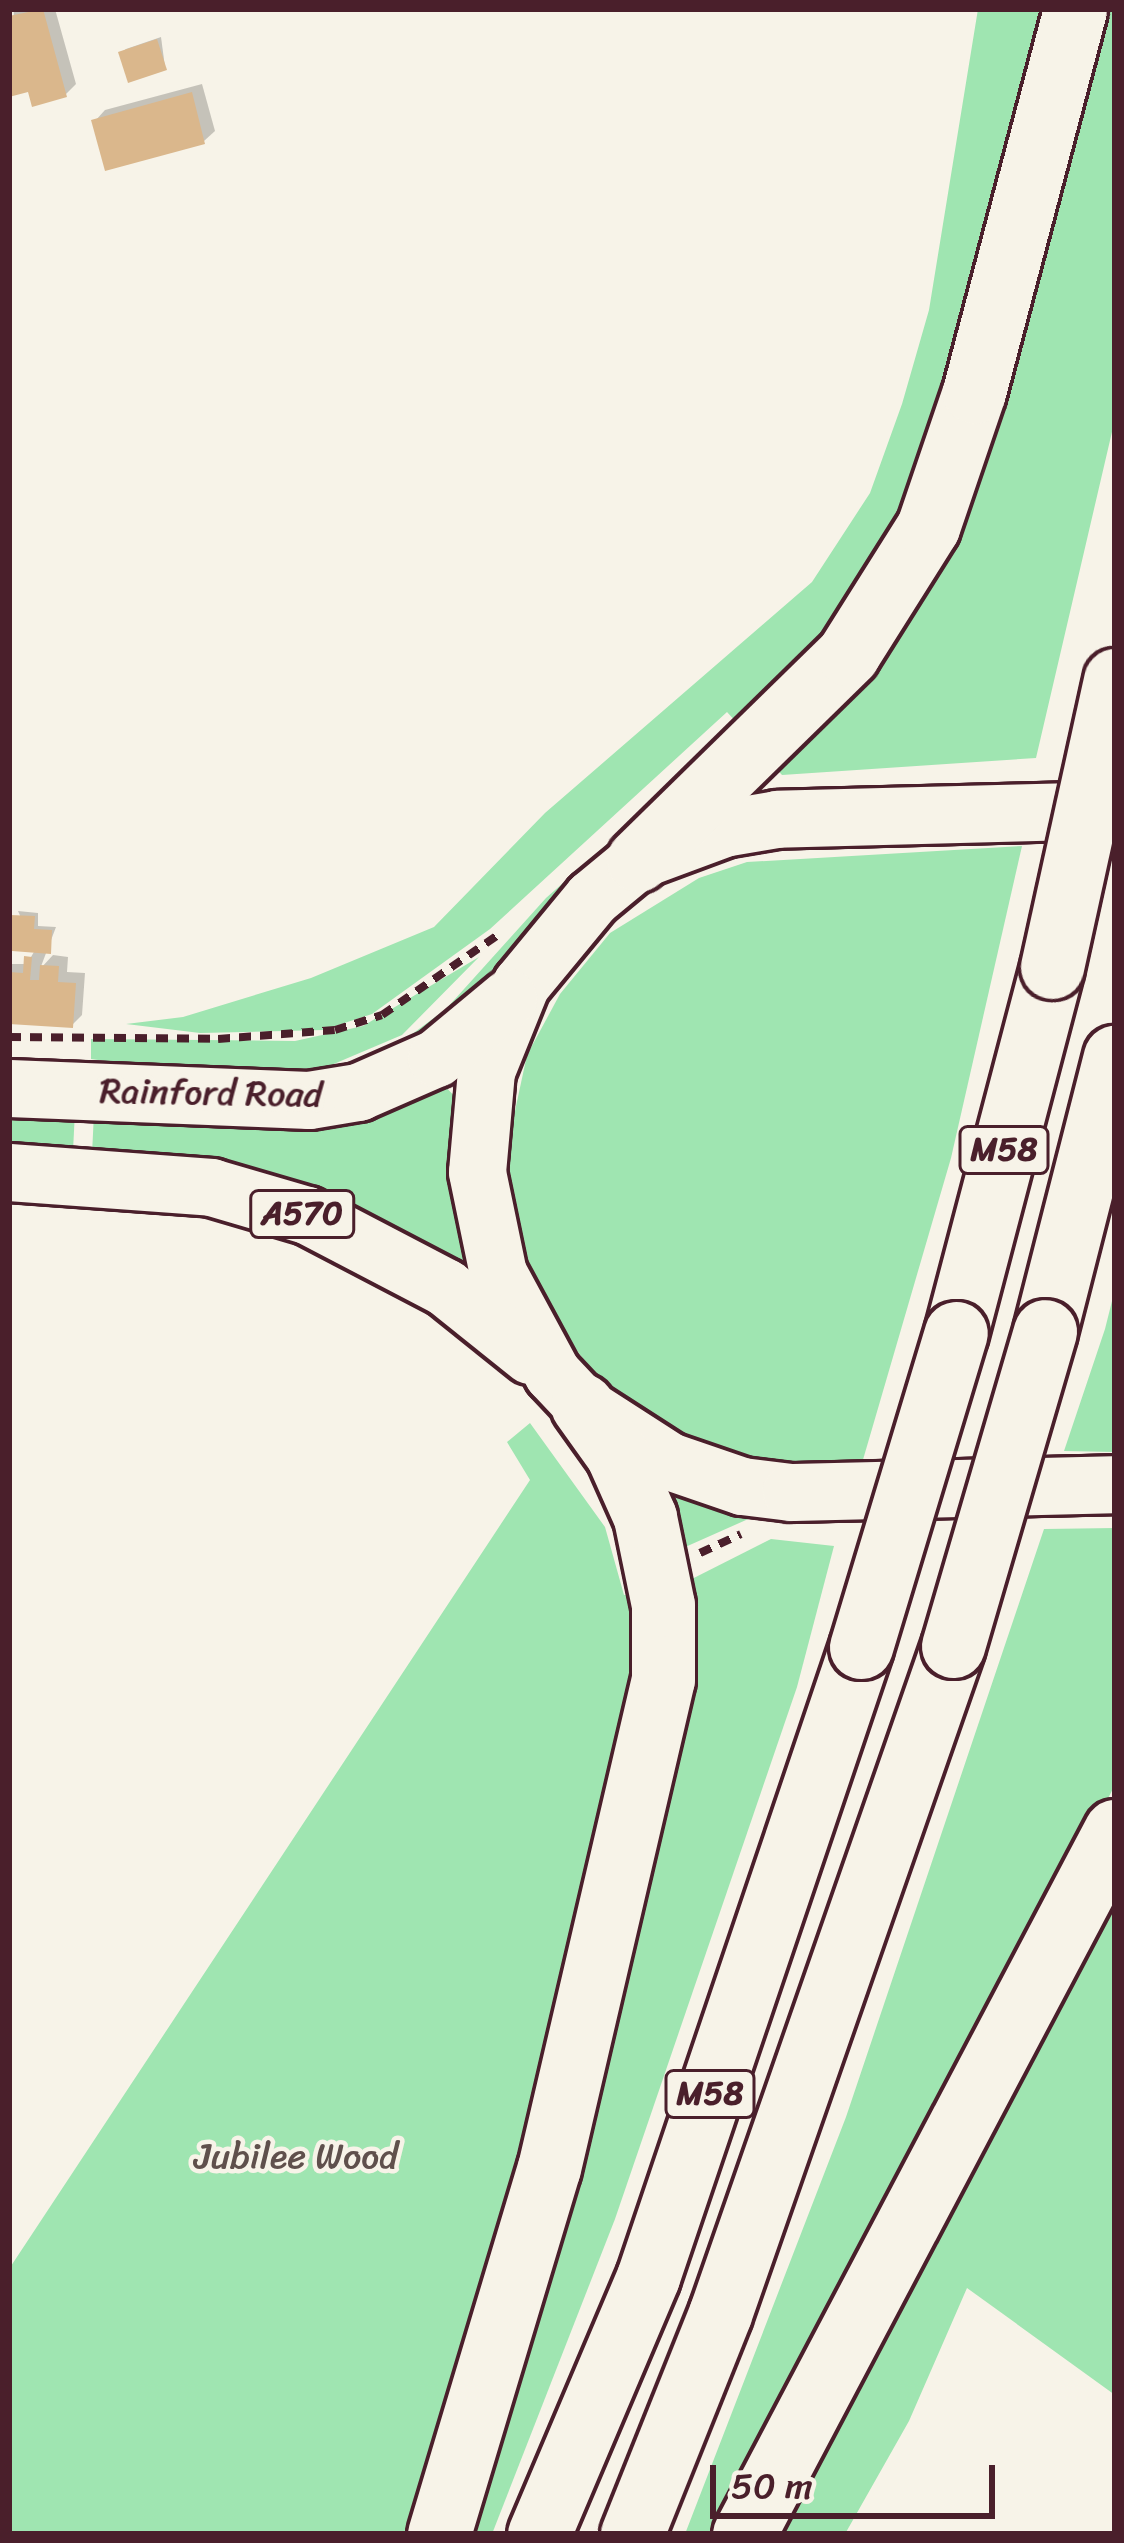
<!DOCTYPE html>
<style>
body{margin:0}
#map{position:relative;width:1124px;height:2543px;overflow:hidden;background:#f7f3e8;font-family:Sriracha,sans-serif}
div>[style]{position:absolute}
[style*='--x']{left:calc(var(--x)*1px);top:calc(var(--y)*1px);width:calc(var(--w)*1px);rotate:calc(var(--a)*1deg)}
.green>*{inset:0;background:#9fe5b1}
.shadow>*{inset:0;background:#0003}
.building>*{inset:0;background:#dab78c}
.path>*{height:8px;margin-top:-4px;transform-origin:0;background:repeating-linear-gradient(90deg,#4a1f2b 0 12px,transparent 0 21px)}
.roads{filter:drop-shadow(3px 0 #4a1f2b) drop-shadow(-3px 0 #4a1f2b) drop-shadow(0 3px #4a1f2b) drop-shadow(0 -3px #4a1f2b)}
.trunk>*{height:57px;margin:-28.5px;padding:0 28.5px;transform-origin:28.5px;border-radius:28.5px;background:#f7f3e8}
.motorway>*{height:63px;margin:-31.5px;padding:0 31.5px;transform-origin:31.5px;border-radius:31.5px;background:#f7f3e8}
.bridges{filter:drop-shadow(3px 0 #4a1f2b) drop-shadow(-3px 0 #4a1f2b) drop-shadow(0 3px #4a1f2b) drop-shadow(0 -3px #4a1f2b)}
.motorway-bridge>*{height:63px;margin:-31.5px;padding:0 31.5px;transform-origin:31.5px;border-radius:31.5px;background:#f7f3e8}
span{translate:-50% -50%;white-space:nowrap;text-align:center;line-height:1.15;-webkit-text-stroke:9px #f7f3e8;paint-order:stroke}
.shield-label span{padding:3px 9px;background:#f7f3e8;border:3px solid;border-radius:9px;-webkit-text-stroke-width:0}
.shield-label{font-size:33px;color:#4a1f2b;font-weight:700}
.street-label{font-size:36px;color:#4a1f2b}
.park-label{font-size:36px;color:#5f504c}
.frame{position:absolute;inset:0;border:12px solid #4a1f2b;pointer-events:none}
.scale{position:absolute;left:710px;top:2465px;width:285px;height:54px;box-sizing:border-box;border:6px solid #4a1f2b;border-top:0;padding-left:15px;font-size:36px;line-height:42px;white-space:nowrap;color:#4a1f2b;-webkit-text-stroke:9px #f7f3e8;paint-order:stroke}
</style>
<div id="map">
<div class="green">
<div style="clip-path:polygon(978px 9px,1044px 9px,935px 424px,898px 520px,828px 629px,737px 723px,727px 712px,490px 929px,372px 1014px,323px 1030px,200px 1033px,126px 1024px,183px 1017px,311px 978px,434px 927px,545px 813px,812px 582px,870px 493px,902px 404px,929px 310px)"></div>
<div style="clip-path:polygon(1093px 9px,1115px 9px,1115px 419px,1036px 758px,782px 775px,772px 764px,829px 711px)"></div>
<div style="clip-path:polygon(717px 747px,550px 903px,452px 1019px,377px 1060px,446px 1009px,546px 898px)"></div>
<div style="clip-path:polygon(1022px 846px,951px 1158px,860px 1470px,756px 1471px,706px 1454px,614px 1398px,540px 1304px,507px 1203px,510px 1134px,527px 1055px,560px 994px,610px 933px,699px 878px,747px 862px)"></div>
<div style="clip-path:polygon(479px 957px,402px 1035px,329px 1066px,225px 1078px,91px 1059px,91px 1039px,295px 1041px,363px 1026px)"></div>
<div style="clip-path:polygon(444px 1085px,457px 1099px,451px 1157px,471px 1273px,92px 1154px,94px 1113px)"></div>
<div style="clip-path:polygon(9px 1108px,75px 1111px,73px 1151px,9px 1149px)"></div>
<div style="clip-path:polygon(1115px 1289px,1115px 1452px,1064px 1451px,1105px 1329px)"></div>
<div style="clip-path:polygon(530px 1423px,605px 1527px,624px 1595px,641px 1593px,634px 1700px,510px 2214px,411px 2534px,9px 2534px,9px 2269px,530px 1480px,507px 1442px)"></div>
<div style="clip-path:polygon(656px 1483px,755px 1516px,674px 1552px)"></div>
<div style="clip-path:polygon(1115px 1528px,1115px 1785px,722px 2534px,685px 2534px,846px 2117px,1044px 1529px)"></div>
<div style="clip-path:polygon(771px 1539px,834px 1546px,797px 1687px,615px 2219px,492px 2534px,459px 2534px,680px 1585px)"></div>
<div style="clip-path:polygon(1115px 1903px,1115px 2395px,967px 2288px,909px 2421px,845px 2534px,780px 2534px)"></div>
</div>
<div class="shadow">
<div style="clip-path:polygon(14px 9px,55px 9px,76px 84px,66px 94px,31px 88px,9px 94px)"></div>
<div style="clip-path:polygon(161px 37px,165px 67px,121px 53px,126px 49px)"></div>
<div style="clip-path:polygon(202px 84px,215px 131px,204px 141px,95px 121px,105px 110px)"></div>
<div style="clip-path:polygon(18px 911px,38px 913px,38px 926px,56px 927px,40px 969px,53px 955px,68px 957px,67px 972px,85px 973px,82px 1015px,72px 1025px,9px 1021px,9px 964px,27px 964px,35px 950px)"></div>
</div>
<div class="building">
<div style="clip-path:polygon(43px 9px,67px 97px,32px 107px,28px 92px,9px 97px,9px 16px)"></div>
<div style="clip-path:polygon(157px 39px,167px 70px,128px 83px,118px 52px)"></div>
<div style="clip-path:polygon(192px 92px,205px 144px,105px 171px,91px 120px)"></div>
<div style="clip-path:polygon(10px 915px,35px 916px,34px 929px,52px 930px,51px 954px,12px 951px)"></div>
<div style="clip-path:polygon(24px 956px,32px 957px,30px 980px,39px 980px,40px 965px,59px 966px,58px 982px,76px 983px,73px 1028px,9px 1024px,9px 972px,23px 973px)"></div>
</div>
<div class="path">
<div style="--x:9;--y:1037;--w:209;--a:0.5"></div>
<div style="--x:218;--y:1039;--w:117;--a:-4.4"></div>
<div style="--x:335;--y:1030;--w:49;--a:-17.7"></div>
<div style="--x:382;--y:1015;--w:145;--a:-34.6"></div>
<div style="--x:700;--y:1553;--w:45;--a:-24.9"></div>
</div>
<div class="roads">
<div class="trunk">
<div style="--x:1115;--y:810;--w:338;--a:178.5"></div>
<div style="--x:777;--y:819;--w:54;--a:170.4"></div>
<div style="--x:724;--y:828;--w:92;--a:159.6"></div>
<div style="--x:638;--y:860;--w:60;--a:140.4"></div>
<div style="--x:592;--y:898;--w:112;--a:129.5"></div>
<div style="--x:521;--y:984;--w:94;--a:111.9"></div>
<div style="--x:486;--y:1071;--w:101;--a:95.1"></div>
<div style="--x:477;--y:1172;--w:103;--a:78.3"></div>
<div style="--x:498;--y:1273;--w:114;--a:61.6"></div>
<div style="--x:552;--y:1373;--w:44;--a:46.8"></div>
<div style="--x:582;--y:1405;--w:103;--a:32.8"></div>
<div style="--x:669;--y:1461;--w:77;--a:18.9"></div>
<div style="--x:742;--y:1486;--w:49;--a:7"></div>
<div style="--x:791;--y:1492;--w:324;--a:-1.4"></div>
<div style="--x:9;--y:1088;--w:300;--a:2.3"></div>
<div style="--x:309;--y:1100;--w:50;--a:-9.3"></div>
<div style="--x:358;--y:1092;--w:85;--a:-23.6"></div>
<div style="--x:436;--y:1058;--w:94;--a:-39.8"></div>
<div style="--x:9;--y:1172;--w:203;--a:4.2"></div>
<div style="--x:211;--y:1187;--w:100;--a:16.3"></div>
<div style="--x:307;--y:1215;--w:156;--a:27.6"></div>
<div style="--x:445;--y:1287;--w:109;--a:38.7"></div>
</div>
<div class="motorway">
<div style="--x:638;--y:860;--w:294;--a:-44.4"></div>
<div style="--x:848;--y:654;--w:150;--a:-57.8"></div>
<div style="--x:928;--y:527;--w:143;--a:-71.2"></div>
<div style="--x:974;--y:392;--w:396;--a:-75.2"></div>
<div style="--x:1045;--y:1331;--w:283;--a:-75.7"></div>
<div style="--x:956;--y:1333;--w:378;--a:-75.3"></div>
<div style="--x:439;--y:2534;--w:382;--a:-73.3"></div>
<div style="--x:549;--y:2168;--w:502;--a:-76.88"></div>
<div style="--x:663;--y:1679;--w:74;--a:-90"></div>
<div style="--x:663;--y:1605;--w:90;--a:-101.6"></div>
<div style="--x:645;--y:1517;--w:69;--a:-114"></div>
<div style="--x:617;--y:1454;--w:60;--a:-125.5"></div>
<div style="--x:539;--y:2534;--w:279;--a:-67"></div>
<div style="--x:648;--y:2277;--w:665;--a:-71.32"></div>
<div style="--x:632;--y:2534;--w:237;--a:-68.2"></div>
<div style="--x:720;--y:2314;--w:707;--a:-70.77"></div>
<div style="--x:744;--y:2534;--w:795;--a:-62.18"></div>
</div>
</div>
<div class="bridges">
<div class="motorway-bridge">
<div style="--x:1052;--y:967;--w:294;--a:-77.6"></div>
<div style="--x:953;--y:1646;--w:328;--a:-73.7"></div>
<div style="--x:861;--y:1647;--w:328;--a:-73.2"></div>
</div>
</div>
<div class="shield-label">
<span style="left:1004px;top:1150px">M58</span>
<span style="left:302px;top:1214px">A570</span>
<span style="left:710px;top:2094px">M58</span>
</div>
<div class="street-label">
<span style="left:211px;top:1093px;rotate:1deg">Rainford Road</span>
</div>
<div class="park-label">
<span style="left:296px;top:2157px">Jubilee Wood</span>
</div>
<div class="frame"></div>
<div class="scale">50 m</div>
</div>
